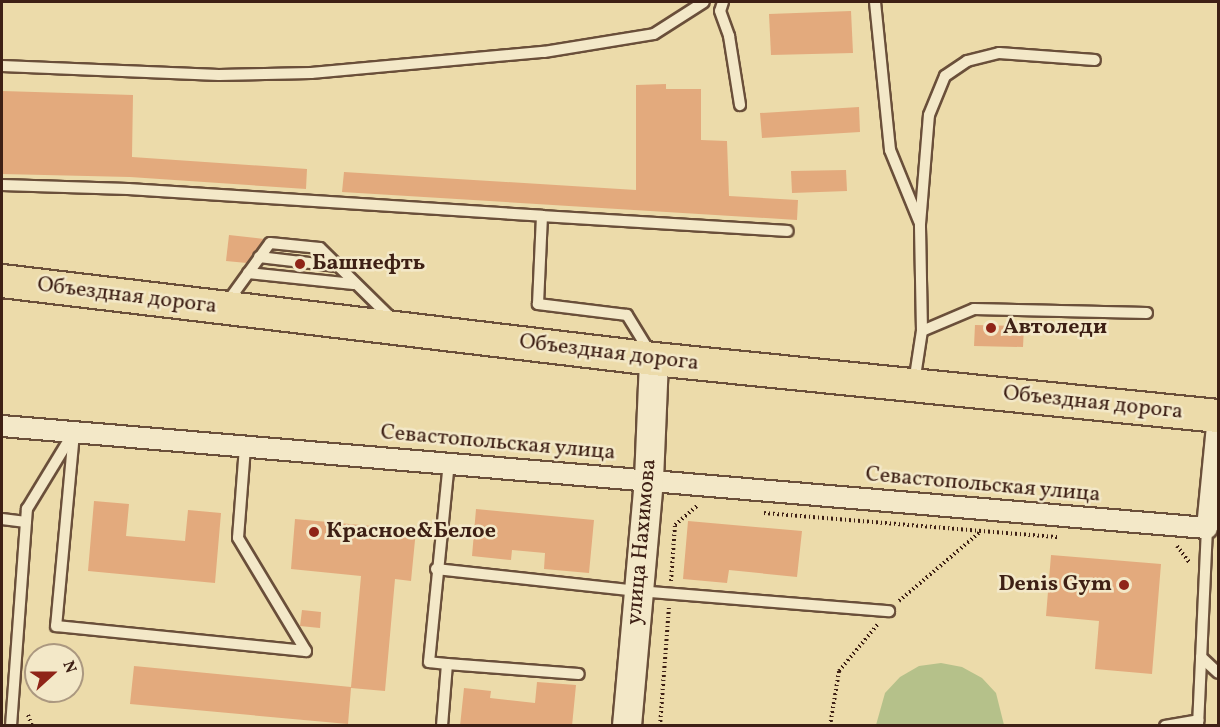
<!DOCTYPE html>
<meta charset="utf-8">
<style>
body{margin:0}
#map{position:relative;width:1220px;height:727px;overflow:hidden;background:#ecdbaa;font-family:Vollkorn,serif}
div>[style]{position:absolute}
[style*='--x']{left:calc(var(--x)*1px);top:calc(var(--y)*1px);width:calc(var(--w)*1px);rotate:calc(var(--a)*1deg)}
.green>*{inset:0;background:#b5c18a}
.building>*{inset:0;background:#e3aa7d}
.path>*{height:4px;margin-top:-2px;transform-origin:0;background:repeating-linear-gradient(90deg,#3e2015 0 1.5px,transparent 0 4.5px)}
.roads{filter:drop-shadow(2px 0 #6a4f3a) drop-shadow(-2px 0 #6a4f3a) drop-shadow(0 2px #6a4f3a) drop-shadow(0 -2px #6a4f3a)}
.lane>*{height:10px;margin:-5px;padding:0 5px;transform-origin:5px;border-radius:5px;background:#f3e8c8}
.street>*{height:20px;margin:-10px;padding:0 10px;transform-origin:10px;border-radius:10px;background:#f3e8c8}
.secondary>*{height:28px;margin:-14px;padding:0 14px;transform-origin:14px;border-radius:14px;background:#f3e8c8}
.primary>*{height:32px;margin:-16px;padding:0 16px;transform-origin:16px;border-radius:16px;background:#ecdbaa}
.dots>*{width:16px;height:16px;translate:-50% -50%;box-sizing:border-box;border:3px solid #f3e8c8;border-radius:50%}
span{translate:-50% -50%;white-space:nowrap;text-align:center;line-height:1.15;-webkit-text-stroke:5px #f3e8c8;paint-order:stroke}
.poi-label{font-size:22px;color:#3e2015;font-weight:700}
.left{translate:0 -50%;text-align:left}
.right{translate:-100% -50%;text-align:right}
.street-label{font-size:22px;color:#3e2015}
.frame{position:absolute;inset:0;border:3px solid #3e2015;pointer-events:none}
.north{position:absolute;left:24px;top:643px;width:60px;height:60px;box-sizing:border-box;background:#f3e8c8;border:2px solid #ab9880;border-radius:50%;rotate:69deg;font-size:16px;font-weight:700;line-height:24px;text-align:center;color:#3e2015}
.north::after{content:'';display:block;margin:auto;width:21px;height:27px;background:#8f2418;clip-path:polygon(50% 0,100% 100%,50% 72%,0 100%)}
</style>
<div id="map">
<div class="green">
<div style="clip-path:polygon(941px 663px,962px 667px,982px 678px,996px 693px,1004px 725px,876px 725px,885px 693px,900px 677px,919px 666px)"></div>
</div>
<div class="building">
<div style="clip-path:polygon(851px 11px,853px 53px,771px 55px,769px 14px)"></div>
<div style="clip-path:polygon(666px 84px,666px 89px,701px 89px,701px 140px,727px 141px,729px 196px,798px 200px,797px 220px,342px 192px,344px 172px,636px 190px,636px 85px)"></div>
<div style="clip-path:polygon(2px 91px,133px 95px,132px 157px,307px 169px,306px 189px,130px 177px,2px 174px)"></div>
<div style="clip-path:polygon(859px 107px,860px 132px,762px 138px,760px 113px)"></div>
<div style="clip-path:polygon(846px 170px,847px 191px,792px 193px,791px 171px)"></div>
<div style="clip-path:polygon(229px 235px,264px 239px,247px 263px,226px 261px)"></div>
<div style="clip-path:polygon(975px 325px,1024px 326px,1023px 347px,974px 346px)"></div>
<div style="clip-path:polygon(94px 501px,129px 504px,126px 536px,185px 541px,188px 510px,221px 513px,215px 583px,88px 571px)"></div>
<div style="clip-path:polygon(476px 509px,594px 520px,589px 573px,544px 569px,545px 553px,512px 550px,511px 560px,472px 556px)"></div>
<div style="clip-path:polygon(295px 519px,416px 530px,411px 581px,395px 579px,385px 691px,351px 688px,348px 724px,130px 704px,134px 666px,351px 687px,361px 576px,291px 569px)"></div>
<div style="clip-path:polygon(688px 521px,802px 531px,797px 577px,729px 570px,727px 583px,683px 579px)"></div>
<div style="clip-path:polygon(1051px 555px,1161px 564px,1152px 674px,1095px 669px,1099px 621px,1046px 616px)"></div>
<div style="clip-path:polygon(302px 610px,321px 612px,320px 628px,300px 626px)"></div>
<div style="clip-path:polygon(537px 682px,576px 685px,572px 726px,460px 726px,464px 688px,491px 691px,490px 698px,535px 703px)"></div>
</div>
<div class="path">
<div style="--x:764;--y:513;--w:296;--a:4.7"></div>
<div style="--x:1177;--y:546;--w:21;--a:53"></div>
<div style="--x:671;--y:581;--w:56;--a:-85.9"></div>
<div style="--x:675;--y:525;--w:29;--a:-41"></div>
<div style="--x:899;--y:601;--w:106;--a:-40.4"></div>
<div style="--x:28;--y:715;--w:12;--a:70"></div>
<div style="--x:660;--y:726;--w:119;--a:-85.7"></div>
<div style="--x:830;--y:726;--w:56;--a:-80.7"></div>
<div style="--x:839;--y:671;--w:61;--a:-50.3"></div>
</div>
<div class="roads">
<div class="lane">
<div style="--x:723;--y:2;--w:9;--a:108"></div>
<div style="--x:720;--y:11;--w:27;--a:70"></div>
<div style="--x:729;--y:36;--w:70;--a:80.9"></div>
<div style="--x:875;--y:2;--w:149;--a:84.2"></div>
<div style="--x:890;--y:150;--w:77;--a:67.8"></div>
<div style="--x:2;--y:66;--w:217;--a:2.4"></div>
<div style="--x:219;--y:75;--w:92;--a:-1.2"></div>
<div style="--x:311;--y:73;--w:234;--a:-5.2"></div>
<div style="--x:544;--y:52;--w:111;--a:-9.3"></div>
<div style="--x:654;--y:34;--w:59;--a:-32.6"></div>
<div style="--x:2;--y:185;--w:126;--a:1.8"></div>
<div style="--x:128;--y:189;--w:415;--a:3.7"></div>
<div style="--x:259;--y:257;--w:78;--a:6.7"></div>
<div style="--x:248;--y:273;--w:106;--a:6"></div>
<div style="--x:226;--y:304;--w:75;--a:-54.2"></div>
<div style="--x:270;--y:243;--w:50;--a:5.7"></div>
<div style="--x:320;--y:248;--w:101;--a:44.6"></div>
<div style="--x:922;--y:331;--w:56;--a:-22.9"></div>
<div style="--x:974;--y:309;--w:173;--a:1.3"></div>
<div style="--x:651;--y:354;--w:46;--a:-121.6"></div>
<div style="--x:627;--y:315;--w:90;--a:-173"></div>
<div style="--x:538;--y:304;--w:88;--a:-87.4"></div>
<div style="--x:542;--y:216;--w:246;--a:3.5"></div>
<div style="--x:914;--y:383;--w:53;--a:-81.3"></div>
<div style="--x:922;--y:331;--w:107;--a:-91.1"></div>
<div style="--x:920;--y:224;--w:109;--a:-85.3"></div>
<div style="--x:929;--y:115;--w:42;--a:-67.7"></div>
<div style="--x:945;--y:76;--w:27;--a:-34"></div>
<div style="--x:967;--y:61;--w:33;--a:-14"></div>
<div style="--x:999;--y:53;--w:96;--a:4.2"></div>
<div style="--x:74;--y:433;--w:194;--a:95.3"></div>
<div style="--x:56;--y:626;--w:251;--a:5.7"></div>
<div style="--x:245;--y:447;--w:91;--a:94.4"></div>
<div style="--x:238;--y:538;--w:132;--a:59"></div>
<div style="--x:2;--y:519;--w:24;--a:7"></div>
<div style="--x:436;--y:569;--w:203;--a:6.2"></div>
<div style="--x:638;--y:591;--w:252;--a:4.6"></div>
<div style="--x:1201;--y:657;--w:23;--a:43"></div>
<div style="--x:447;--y:664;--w:132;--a:4.3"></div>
<div style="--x:11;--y:726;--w:218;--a:-85.8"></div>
<div style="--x:27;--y:509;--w:87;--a:-58.7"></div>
<div style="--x:442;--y:726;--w:62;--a:-85.4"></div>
<div style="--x:447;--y:664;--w:18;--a:-174"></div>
<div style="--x:429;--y:662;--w:200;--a:-84.3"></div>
<div style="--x:1165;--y:726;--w:34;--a:-10"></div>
<div style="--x:1198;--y:726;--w:198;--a:-87.4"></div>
</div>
<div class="street">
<div style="--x:2;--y:426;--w:1209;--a:4.84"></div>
<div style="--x:1207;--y:528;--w:113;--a:-84.4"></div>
</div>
<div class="secondary">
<div style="--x:627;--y:726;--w:247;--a:-84.9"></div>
<div style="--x:649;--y:480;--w:121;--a:-87.6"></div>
</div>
<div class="primary">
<div style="--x:2;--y:281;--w:657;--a:6.82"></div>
<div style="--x:654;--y:359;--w:567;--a:5.77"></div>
</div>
</div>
<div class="dots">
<div style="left:300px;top:264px;background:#8f2418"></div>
<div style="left:991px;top:328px;background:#8f2418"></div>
<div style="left:314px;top:532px;background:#8f2418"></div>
<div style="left:1124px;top:585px;background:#8f2418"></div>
</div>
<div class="poi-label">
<span class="left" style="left:312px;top:264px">Башнефть</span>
<span class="left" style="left:1003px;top:328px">Автоледи</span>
<span class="left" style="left:326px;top:532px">Красное&amp;Белое</span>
<span class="right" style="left:1112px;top:585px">Denis Gym</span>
</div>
<div class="street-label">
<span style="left:127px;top:296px;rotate:7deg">Объездная дорога</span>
<span style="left:609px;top:353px;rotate:7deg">Объездная дорога</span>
<span style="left:1093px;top:403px;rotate:6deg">Объездная дорога</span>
<span style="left:498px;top:443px;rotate:5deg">Севастопольская улица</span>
<span style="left:983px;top:485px;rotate:5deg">Севастопольская улица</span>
<span style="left:642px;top:542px;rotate:-85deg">улица Нахимова</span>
</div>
<div class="frame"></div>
<div class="north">N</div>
</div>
